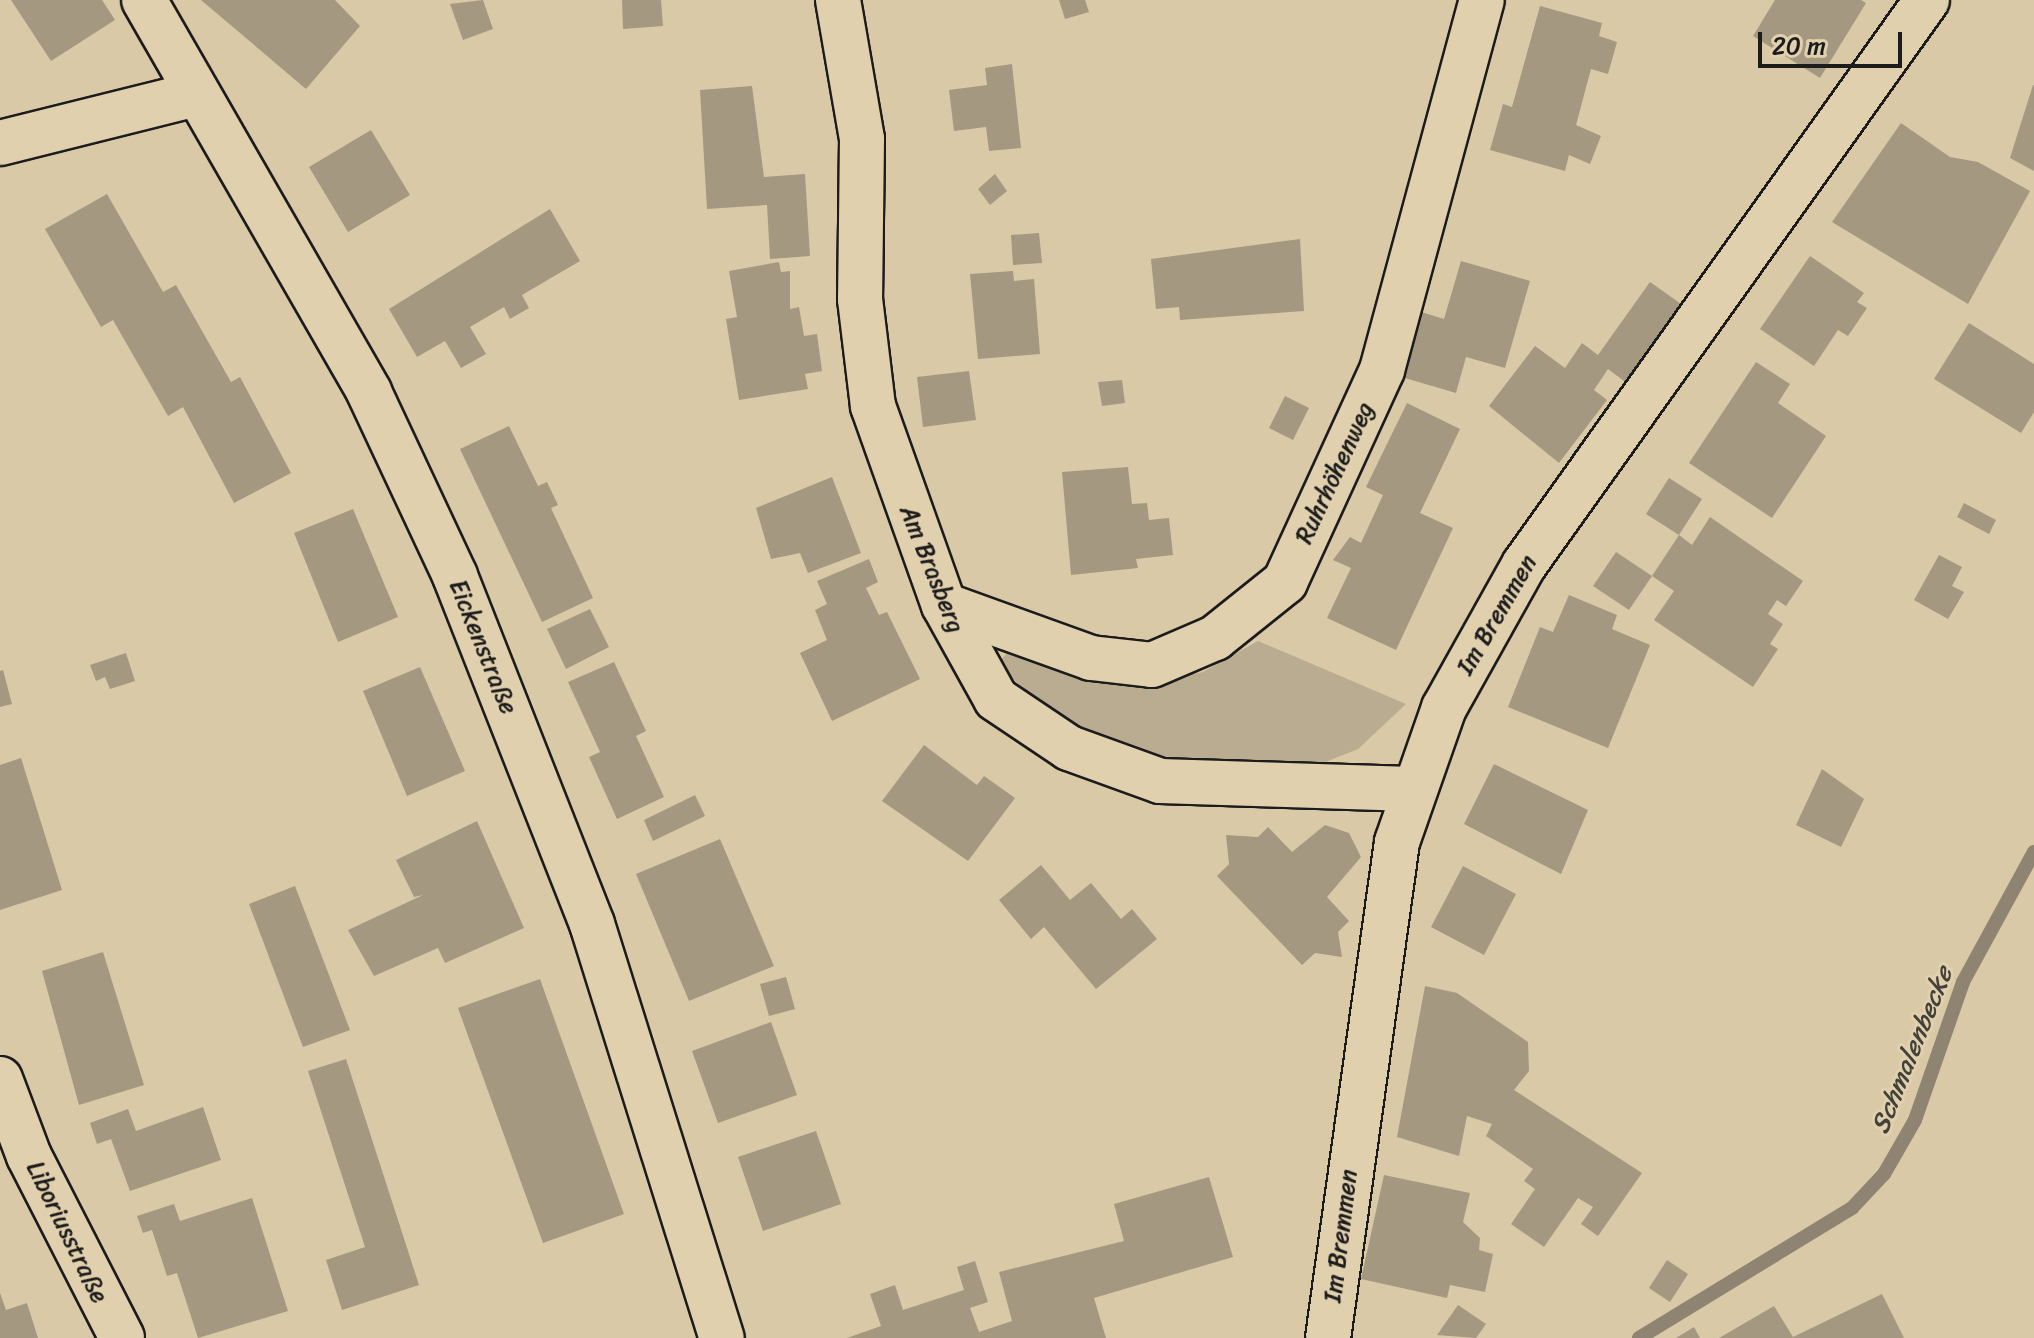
<!DOCTYPE html>
<meta charset="utf-8">
<style>
body{margin:0}
#map{position:relative;width:2034px;height:1338px;overflow:hidden;background:#d9c9a7;font-family:Sriracha,sans-serif}
div>[style]{position:absolute}
[style*='--x']{left:calc(var(--x)*1px);top:calc(var(--y)*1px);width:calc(var(--w)*1px);rotate:calc(var(--a)*1deg)}
.green>*{inset:0;background:#baac90}
.stream>*{height:14px;margin:-7px;padding:0 7px;transform-origin:7px;border-radius:7px;background:#8e8471}
.building>*{inset:0;background:#a59880}
.roads{filter:drop-shadow(2px 0 #1c1c1c) drop-shadow(-2px 0 #1c1c1c) drop-shadow(0 2px #1c1c1c) drop-shadow(0 -2px #1c1c1c)}
.minor>*{height:44px;margin:-22px;padding:0 22px;transform-origin:22px;border-radius:22px;background:#e1d0ad}
span{translate:-50% -50%;white-space:nowrap;text-align:center;line-height:1.15;-webkit-text-stroke:6px #e1d0ad;paint-order:stroke}
.street-label{font-size:24px;color:#1c1c1c}
.water-label{font-size:26px;color:#44403a;font-style:italic}
.scale{position:absolute;left:1758px;top:32px;width:144px;height:36px;box-sizing:border-box;border:4px solid #1c1c1c;border-top:0;padding-left:10px;font-size:24px;line-height:28px;white-space:nowrap;color:#1c1c1c;-webkit-text-stroke:6px #e1d0ad;paint-order:stroke}
</style>
<div id="map">
<div class="green">
<div style="clip-path:polygon(1258px 641px,1406px 704px,1358px 749px,1323px 763px,1160px 759px,1062px 724px,997px 664px,1012px 648px,1150px 683px,1203px 672px)"></div>
</div>
<div class="stream">
<div style="--x:1639;--y:1338;--w:250;--a:-31.4"></div>
<div style="--x:1852;--y:1208;--w:47;--a:-46.7"></div>
<div style="--x:1884;--y:1174;--w:62;--a:-60.1"></div>
<div style="--x:1915;--y:1120;--w:146;--a:-70.8"></div>
<div style="--x:1963;--y:982;--w:148;--a:-61.4"></div>
</div>
<div class="building">
<div style="clip-path:polygon(11px 0,102px 0,115px 20px,51px 61px)"></div>
<div style="clip-path:polygon(201px 0,335px 0,360px 26px,306px 89px)"></div>
<div style="clip-path:polygon(483px 0,493px 29px,463px 40px,450px 4px)"></div>
<div style="clip-path:polygon(622px 0,661px 0,663px 26px,623px 29px)"></div>
<div style="clip-path:polygon(1059px 0,1085px 0,1089px 12px,1065px 19px)"></div>
<div style="clip-path:polygon(1775px 0,1861px 0,1866px 3px,1820px 78px,1753px 36px)"></div>
<div style="clip-path:polygon(1540px 6px,1602px 23px,1599px 36px,1617px 42px,1608px 74px,1591px 69px,1576px 125px,1601px 136px,1590px 164px,1569px 155px,1565px 171px,1490px 150px,1503px 104px,1512px 107px)"></div>
<div style="clip-path:polygon(1012px 64px,1021px 148px,989px 151px,986px 127px,954px 131px,949px 90px,987px 85px,985px 68px)"></div>
<div style="clip-path:polygon(2033px 85px,2034px 85px,2034px 171px,2010px 158px)"></div>
<div style="clip-path:polygon(752px 86px,764px 177px,805px 174px,810px 256px,770px 259px,767px 205px,707px 209px,700px 90px)"></div>
<div style="clip-path:polygon(1901px 123px,1950px 157px,1978px 162px,2030px 191px,1968px 304px,1832px 222px)"></div>
<div style="clip-path:polygon(371px 130px,410px 195px,348px 232px,309px 167px)"></div>
<div style="clip-path:polygon(995px 174px,1007px 191px,990px 205px,978px 189px)"></div>
<div style="clip-path:polygon(107px 194px,163px 292px,176px 285px,231px 382px,240px 377px,291px 473px,234px 503px,183px 407px,168px 416px,113px 320px,101px 327px,45px 229px)"></div>
<div style="clip-path:polygon(550px 209px,580px 261px,522px 295px,529px 308px,510px 319px,504px 307px,470px 327px,486px 354px,461px 368px,445px 341px,417px 357px,389px 309px)"></div>
<div style="clip-path:polygon(1039px 233px,1042px 263px,1013px 265px,1011px 235px)"></div>
<div style="clip-path:polygon(1300px 239px,1304px 311px,1180px 320px,1179px 307px,1156px 309px,1151px 259px)"></div>
<div style="clip-path:polygon(1810px 256px,1864px 293px,1857px 302px,1867px 308px,1848px 336px,1838px 330px,1814px 366px,1760px 329px)"></div>
<div style="clip-path:polygon(1461px 261px,1530px 281px,1505px 368px,1466px 357px,1456px 393px,1398px 376px,1418px 311px,1444px 319px)"></div>
<div style="clip-path:polygon(779px 262px,781px 272px,790px 271px,790px 309px,799px 307px,804px 336px,817px 334px,822px 371px,805px 374px,808px 389px,739px 400px,726px 319px,737px 317px,729px 271px)"></div>
<div style="clip-path:polygon(1013px 271px,1014px 281px,1034px 279px,1040px 354px,978px 359px,970px 274px)"></div>
<div style="clip-path:polygon(1650px 282px,1684px 306px,1628px 384px,1608px 369px,1594px 390px,1607px 400px,1559px 463px,1489px 406px,1535px 346px,1565px 368px,1582px 343px,1598px 355px)"></div>
<div style="clip-path:polygon(1969px 323px,2034px 364px,2034px 412px,2021px 433px,1934px 379px)"></div>
<div style="clip-path:polygon(1756px 362px,1790px 384px,1778px 403px,1826px 436px,1772px 518px,1689px 463px)"></div>
<div style="clip-path:polygon(969px 371px,976px 420px,923px 427px,917px 377px)"></div>
<div style="clip-path:polygon(1122px 380px,1125px 403px,1102px 406px,1098px 382px)"></div>
<div style="clip-path:polygon(1285px 396px,1309px 408px,1293px 440px,1269px 428px)"></div>
<div style="clip-path:polygon(1407px 403px,1460px 429px,1420px 513px,1453px 528px,1396px 650px,1327px 618px,1351px 568px,1333px 560px,1350px 537px,1361px 543px,1383px 495px,1366px 487px)"></div>
<div style="clip-path:polygon(509px 426px,538px 486px,547px 482px,558px 505px,551px 508px,593px 598px,542px 622px,460px 449px)"></div>
<div style="clip-path:polygon(1128px 467px,1132px 504px,1147px 503px,1149px 520px,1169px 518px,1173px 555px,1136px 559px,1138px 568px,1071px 575px,1062px 472px)"></div>
<div style="clip-path:polygon(832px 477px,861px 553px,808px 573px,800px 553px,771px 559px,756px 508px)"></div>
<div style="clip-path:polygon(1669px 478px,1702px 499px,1679px 535px,1646px 514px)"></div>
<div style="clip-path:polygon(1964px 503px,1996px 520px,1989px 534px,1957px 517px)"></div>
<div style="clip-path:polygon(353px 509px,398px 617px,338px 642px,294px 533px)"></div>
<div style="clip-path:polygon(1710px 517px,1803px 581px,1786px 606px,1777px 600px,1768px 614px,1783px 624px,1770px 644px,1778px 649px,1753px 687px,1654px 620px,1674px 591px,1652px 576px,1679px 535px,1692px 545px)"></div>
<div style="clip-path:polygon(1616px 552px,1652px 576px,1629px 610px,1593px 586px)"></div>
<div style="clip-path:polygon(1939px 555px,1962px 567px,1952px 586px,1964px 592px,1948px 619px,1914px 600px)"></div>
<div style="clip-path:polygon(869px 559px,878px 582px,866px 588px,879px 615px,887px 612px,920px 679px,832px 721px,800px 653px,827px 640px,815px 610px,827px 604px,817px 581px)"></div>
<div style="clip-path:polygon(1569px 595px,1617px 615px,1612px 629px,1650px 645px,1608px 748px,1508px 707px,1540px 627px,1553px 632px)"></div>
<div style="clip-path:polygon(590px 609px,609px 647px,566px 669px,547px 629px)"></div>
<div style="clip-path:polygon(126px 653px,135px 681px,110px 689px,105px 677px,96px 681px,90px 665px)"></div>
<div style="clip-path:polygon(614px 662px,646px 731px,636px 736px,664px 797px,617px 819px,589px 757px,600px 752px,568px 682px)"></div>
<div style="clip-path:polygon(420px 667px,465px 771px,407px 796px,363px 691px)"></div>
<div style="clip-path:polygon(3px 670px,12px 704px,0 707px,0 671px)"></div>
<div style="clip-path:polygon(924px 745px,977px 785px,984px 776px,1015px 798px,968px 861px,882px 801px)"></div>
<div style="clip-path:polygon(21px 758px,62px 890px,0 910px,0 765px)"></div>
<div style="clip-path:polygon(1494px 764px,1588px 810px,1561px 874px,1464px 824px)"></div>
<div style="clip-path:polygon(1822px 769px,1864px 799px,1841px 847px,1796px 825px)"></div>
<div style="clip-path:polygon(695px 795px,705px 816px,653px 841px,644px 820px)"></div>
<div style="clip-path:polygon(477px 821px,524px 928px,445px 963px,438px 948px,374px 976px,348px 930px,423px 895px,414px 897px,396px 860px)"></div>
<div style="clip-path:polygon(1325px 825px,1349px 833px,1361px 857px,1327px 897px,1349px 921px,1338px 932px,1342px 957px,1315px 953px,1302px 965px,1217px 876px,1229px 864px,1226px 835px,1258px 837px,1268px 827px,1292px 852px)"></div>
<div style="clip-path:polygon(720px 839px,774px 966px,689px 1001px,636px 874px)"></div>
<div style="clip-path:polygon(1041px 865px,1070px 900px,1091px 883px,1121px 919px,1132px 909px,1157px 939px,1096px 989px,1044px 927px,1031px 939px,999px 900px)"></div>
<div style="clip-path:polygon(1463px 866px,1516px 894px,1484px 955px,1431px 927px)"></div>
<div style="clip-path:polygon(295px 886px,350px 1030px,303px 1047px,249px 904px)"></div>
<div style="clip-path:polygon(103px 952px,144px 1085px,79px 1105px,42px 971px)"></div>
<div style="clip-path:polygon(786px 977px,795px 1009px,769px 1016px,760px 984px)"></div>
<div style="clip-path:polygon(540px 979px,624px 1214px,543px 1243px,458px 1008px)"></div>
<div style="clip-path:polygon(1425px 986px,1457px 993px,1528px 1042px,1529px 1071px,1514px 1090px,1642px 1173px,1598px 1236px,1581px 1224px,1593px 1207px,1578px 1198px,1544px 1247px,1511px 1224px,1535px 1189px,1524px 1181px,1533px 1169px,1486px 1136px,1492px 1124px,1467px 1116px,1459px 1156px,1397px 1137px)"></div>
<div style="clip-path:polygon(771px 1022px,797px 1095px,718px 1123px,692px 1051px)"></div>
<div style="clip-path:polygon(346px 1059px,419px 1285px,342px 1310px,326px 1260px,365px 1247px,308px 1071px)"></div>
<div style="clip-path:polygon(203px 1107px,221px 1160px,130px 1191px,111px 1139px,97px 1144px,90px 1123px,128px 1109px,136px 1131px)"></div>
<div style="clip-path:polygon(816px 1131px,841px 1204px,763px 1231px,738px 1157px)"></div>
<div style="clip-path:polygon(1384px 1175px,1470px 1193px,1463px 1222px,1480px 1238px,1479px 1250px,1493px 1254px,1485px 1292px,1450px 1285px,1447px 1298px,1361px 1279px)"></div>
<div style="clip-path:polygon(1209px 1177px,1233px 1257px,1094px 1298px,1106px 1338px,847px 1338px,881px 1326px,870px 1294px,895px 1285px,903px 1310px,964px 1290px,957px 1267px,975px 1261px,988px 1302px,970px 1308px,979px 1332px,1012px 1321px,999px 1272px,1124px 1241px,1114px 1204px)"></div>
<div style="clip-path:polygon(252px 1198px,288px 1311px,198px 1338px,177px 1273px,167px 1276px,152px 1230px,143px 1233px,137px 1216px,174px 1204px,180px 1221px)"></div>
<div style="clip-path:polygon(1667px 1260px,1688px 1274px,1670px 1302px,1649px 1288px)"></div>
<div style="clip-path:polygon(0 1293px,6px 1310px,27px 1303px,38px 1338px,0 1338px)"></div>
<div style="clip-path:polygon(1882px 1294px,1904px 1338px,1719px 1338px,1774px 1306px,1793px 1337px)"></div>
<div style="clip-path:polygon(1458px 1305px,1486px 1324px,1476px 1338px,1437px 1335px)"></div>
<div style="clip-path:polygon(1694px 1327px,1700px 1338px,1676px 1338px)"></div>
</div>
<div class="roads">
<div class="minor">
<div style="--x:144;--y:0;--w:452;--a:60.1"></div>
<div style="--x:369;--y:392;--w:203;--a:64.9"></div>
<div style="--x:455;--y:576;--w:374;--a:68.5"></div>
<div style="--x:592;--y:924;--w:434;--a:72.6"></div>
<div style="--x:838;--y:0;--w:141;--a:80.2"></div>
<div style="--x:862;--y:139;--w:160;--a:90.7"></div>
<div style="--x:860;--y:299;--w:108;--a:83.1"></div>
<div style="--x:873;--y:406;--w:211;--a:70.4"></div>
<div style="--x:944;--y:605;--w:107;--a:61"></div>
<div style="--x:996;--y:699;--w:88;--a:33.9"></div>
<div style="--x:1069;--y:748;--w:97;--a:19.9"></div>
<div style="--x:1160;--y:781;--w:252;--a:1.8"></div>
<div style="--x:0;--y:143;--w:198;--a:-14"></div>
<div style="--x:944;--y:605;--w:156;--a:19.8"></div>
<div style="--x:1091;--y:658;--w:61;--a:6.5"></div>
<div style="--x:1152;--y:665;--w:69;--a:-23.2"></div>
<div style="--x:1215;--y:638;--w:90;--a:-38.7"></div>
<div style="--x:1285;--y:582;--w:233;--a:-65.4"></div>
<div style="--x:1382;--y:370;--w:383;--a:-74.9"></div>
<div style="--x:0;--y:1079;--w:82;--a:69.4"></div>
<div style="--x:29;--y:1156;--w:204;--a:62.9"></div>
<div style="--x:1328;--y:1338;--w:501;--a:-82.08"></div>
<div style="--x:1397;--y:842;--w:142;--a:-70.7"></div>
<div style="--x:1444;--y:708;--w:164;--a:-60.8"></div>
<div style="--x:1524;--y:565;--w:694;--a:-54.5"></div>
</div>
</div>
<div class="street-label">
<span style="left:1335px;top:473px;rotate:-65deg">Ruhrhöhenweg</span>
<span style="left:932px;top:569px;rotate:68deg">Am Brasberg</span>
<span style="left:1497px;top:615px;rotate:-60deg">Im Bremmen</span>
<span style="left:483px;top:647px;rotate:68deg">Eickenstraße</span>
<span style="left:67px;top:1232px;rotate:64deg">Liboriusstraße</span>
<span style="left:1341px;top:1236px;rotate:-83deg">Im Bremmen</span>
</div>
<div class="water-label">
<span style="left:1912px;top:1050px;rotate:-68deg">Schmalenbecke</span>
</div>
<div class="scale">20 m</div>
</div>
